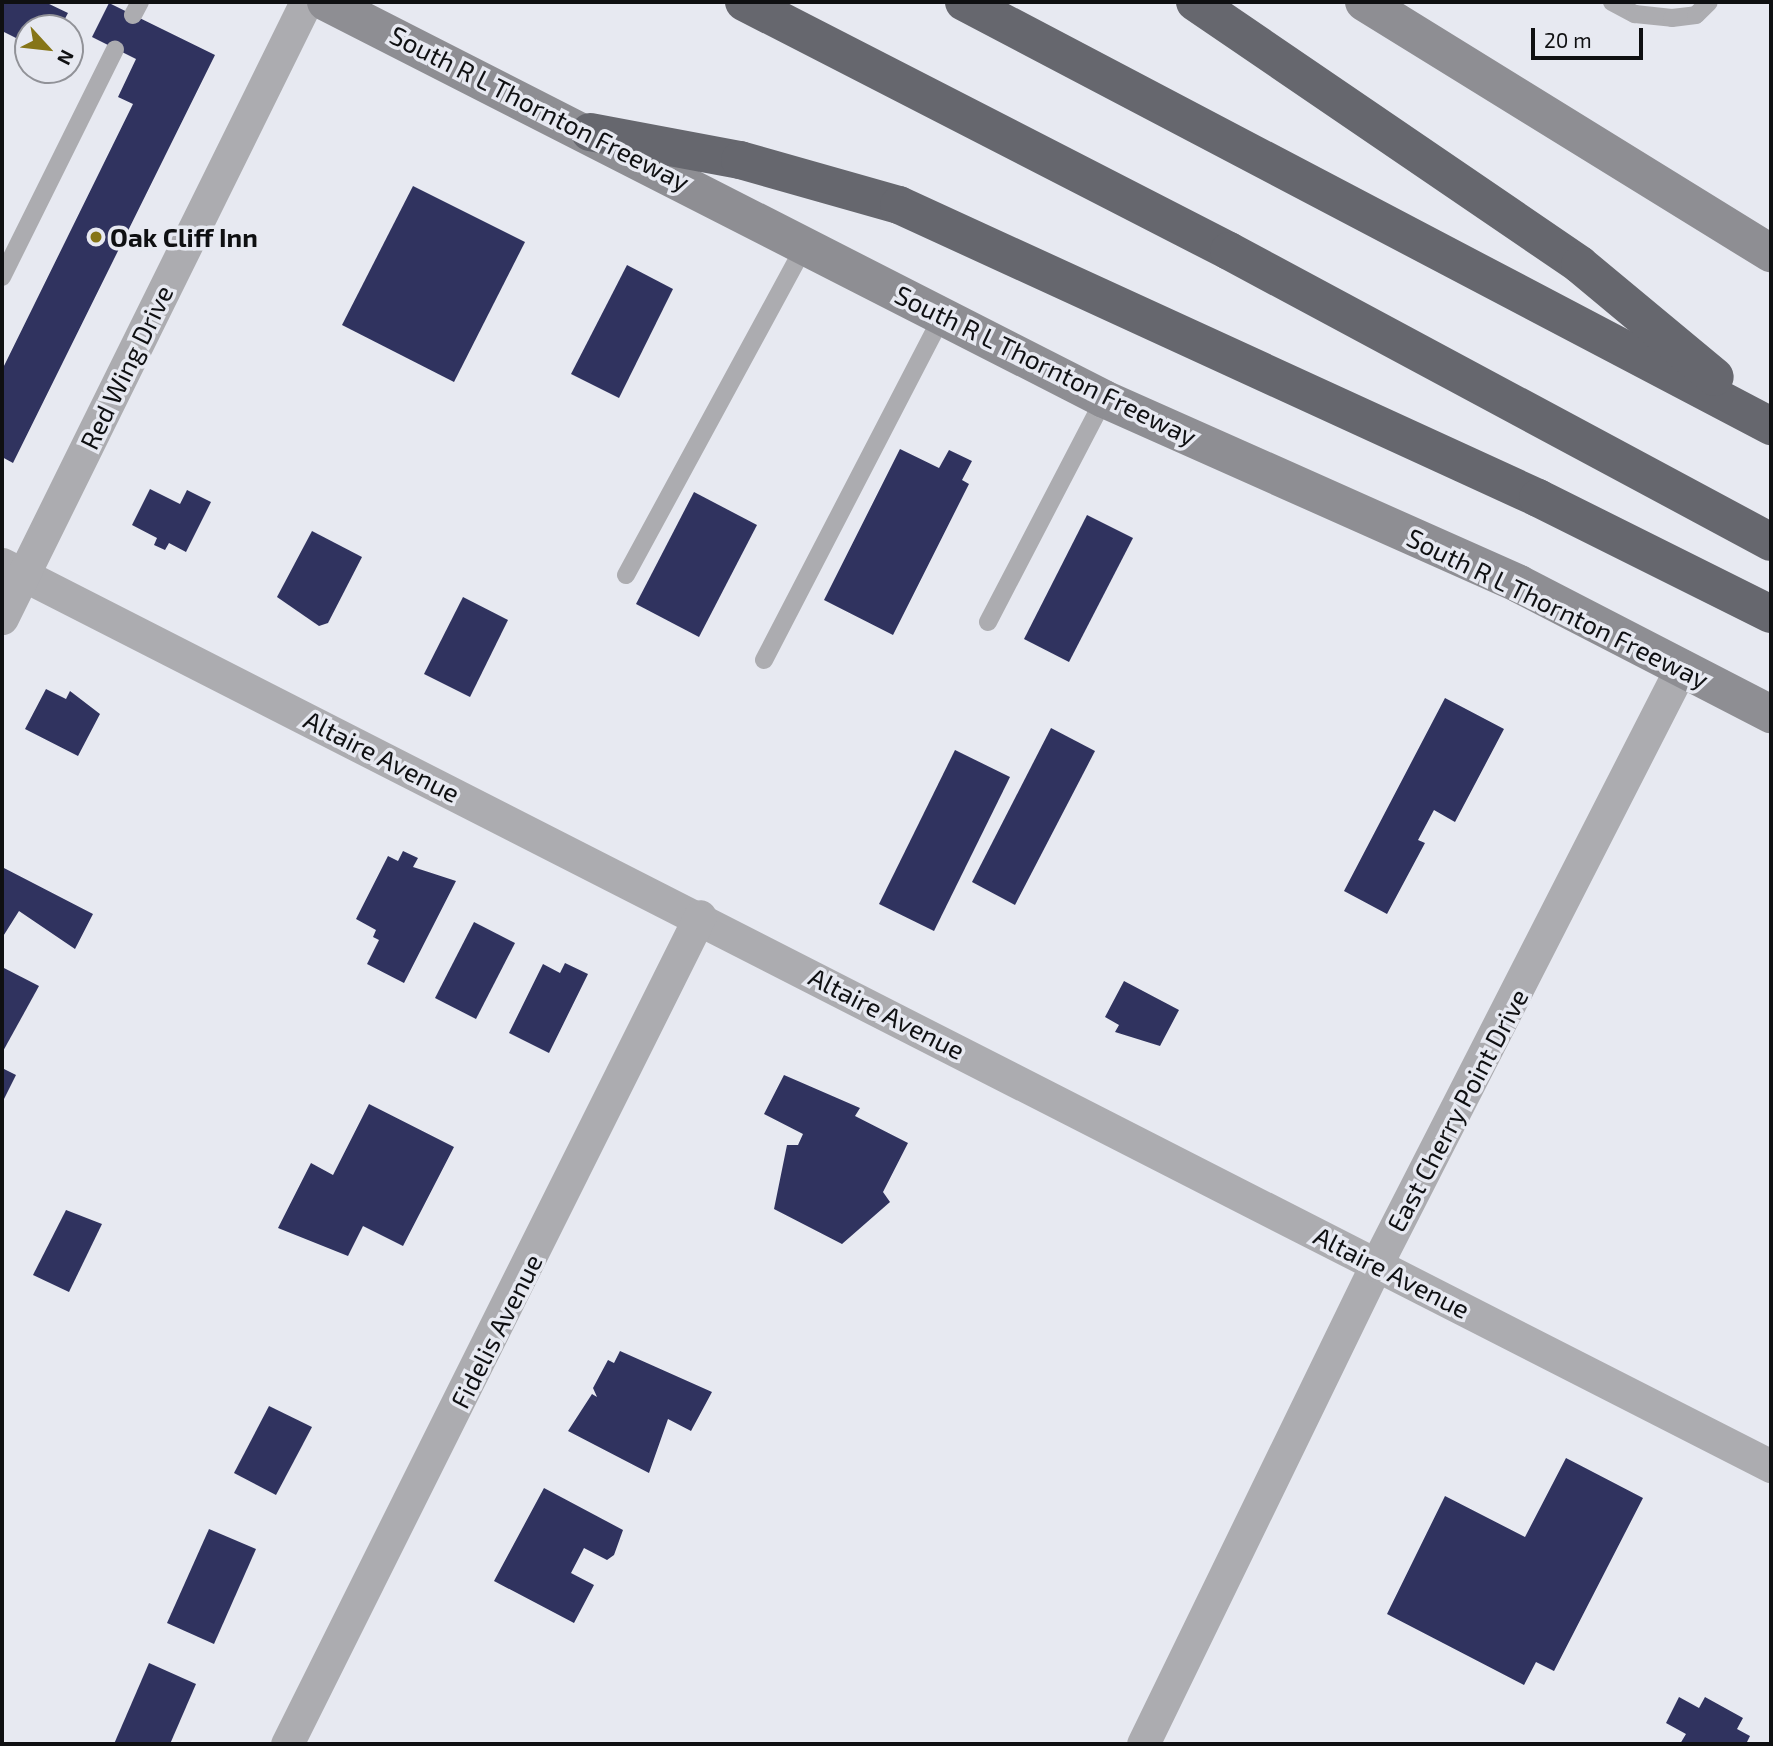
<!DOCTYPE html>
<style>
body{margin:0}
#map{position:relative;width:1773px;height:1746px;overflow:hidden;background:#e7e9f1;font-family:"Exo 2",sans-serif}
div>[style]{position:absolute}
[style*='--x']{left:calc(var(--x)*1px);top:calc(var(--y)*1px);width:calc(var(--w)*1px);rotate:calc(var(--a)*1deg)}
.building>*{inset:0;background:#30335f}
.service>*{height:18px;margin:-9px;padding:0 9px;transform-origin:9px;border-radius:9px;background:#acacb0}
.minor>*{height:33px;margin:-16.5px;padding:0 16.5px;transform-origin:16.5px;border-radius:16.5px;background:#acacb0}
.secondary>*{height:38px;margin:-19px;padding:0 19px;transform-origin:19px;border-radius:19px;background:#8e8e93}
.motorway>*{height:38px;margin:-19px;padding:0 19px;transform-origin:19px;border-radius:19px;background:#66676e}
.dots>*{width:19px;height:19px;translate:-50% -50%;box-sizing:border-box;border:4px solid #e7e9f1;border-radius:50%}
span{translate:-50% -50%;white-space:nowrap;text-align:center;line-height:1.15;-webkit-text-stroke:7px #e7e9f1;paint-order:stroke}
.street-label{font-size:26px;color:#0f1012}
.poi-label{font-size:26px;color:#0f1012;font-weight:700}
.left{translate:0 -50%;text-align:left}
.frame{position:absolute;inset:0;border:4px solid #0f1012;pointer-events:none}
.north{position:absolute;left:14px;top:14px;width:70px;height:70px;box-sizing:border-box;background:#e7e9f1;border:2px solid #919298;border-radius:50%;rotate:117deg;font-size:19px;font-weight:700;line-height:28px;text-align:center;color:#0f1012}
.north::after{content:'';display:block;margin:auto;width:24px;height:32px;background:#867518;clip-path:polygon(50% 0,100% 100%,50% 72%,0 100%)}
.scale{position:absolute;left:1531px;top:28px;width:112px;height:32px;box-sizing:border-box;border:4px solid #0f1012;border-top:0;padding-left:9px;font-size:21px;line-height:24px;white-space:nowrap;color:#0f1012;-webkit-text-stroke:5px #e7e9f1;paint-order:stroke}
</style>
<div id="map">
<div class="building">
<div style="clip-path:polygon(2px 2px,45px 2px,68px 13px,60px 28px,28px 28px,28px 44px,2px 31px)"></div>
<div style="clip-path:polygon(109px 3px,215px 55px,13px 463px,2px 457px,2px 370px,133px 104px,118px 97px,136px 59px,92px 37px)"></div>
<div style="clip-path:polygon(413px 186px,525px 242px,454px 382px,342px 325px)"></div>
<div style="clip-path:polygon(627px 265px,673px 289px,619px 398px,571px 374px)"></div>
<div style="clip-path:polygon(900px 449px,939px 468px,949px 450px,972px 461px,962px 480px,969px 484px,893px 635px,824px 600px)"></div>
<div style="clip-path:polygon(150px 489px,180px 504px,187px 490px,211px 502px,186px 552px,169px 543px,165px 550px,154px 545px,157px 538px,132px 525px)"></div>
<div style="clip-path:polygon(694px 492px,757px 525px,699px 637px,636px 604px)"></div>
<div style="clip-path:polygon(1087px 515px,1133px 538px,1069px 662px,1024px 639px)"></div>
<div style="clip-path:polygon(312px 531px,362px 557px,328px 623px,319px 626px,277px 597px)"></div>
<div style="clip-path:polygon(463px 597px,508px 620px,470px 697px,424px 674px)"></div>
<div style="clip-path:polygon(46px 689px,66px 699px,70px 691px,100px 714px,78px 756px,25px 729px)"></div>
<div style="clip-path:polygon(1445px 698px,1504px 729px,1455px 822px,1434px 810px,1418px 840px,1425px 843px,1387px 914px,1344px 891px)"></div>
<div style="clip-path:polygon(1051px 728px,1095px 751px,1015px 905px,972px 882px)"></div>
<div style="clip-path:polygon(955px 750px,1010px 777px,934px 931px,879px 904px)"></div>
<div style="clip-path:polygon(403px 851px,418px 858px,413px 867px,456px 881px,404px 983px,367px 964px,379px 940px,373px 937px,376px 930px,356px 919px,388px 856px,398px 861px)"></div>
<div style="clip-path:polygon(2px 867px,93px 914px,75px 949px,19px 911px,2px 938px)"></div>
<div style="clip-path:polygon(474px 922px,515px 943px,476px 1019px,435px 998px)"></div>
<div style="clip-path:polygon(565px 963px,588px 974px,549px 1053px,509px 1033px,543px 964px,560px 973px)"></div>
<div style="clip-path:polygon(2px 967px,39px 986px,2px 1053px)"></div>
<div style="clip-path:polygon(1124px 981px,1179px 1010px,1160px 1046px,1115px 1032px,1119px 1025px,1105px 1017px)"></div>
<div style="clip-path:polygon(2px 1068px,16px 1075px,2px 1103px)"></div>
<div style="clip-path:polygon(784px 1075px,860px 1108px,855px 1116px,908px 1143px,883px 1192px,890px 1202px,842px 1244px,774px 1209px,787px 1145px,798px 1145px,803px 1134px,764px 1114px)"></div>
<div style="clip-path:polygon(369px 1104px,454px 1147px,403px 1246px,363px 1226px,348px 1256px,278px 1228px,311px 1163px,333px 1175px)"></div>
<div style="clip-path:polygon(66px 1210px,102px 1224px,69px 1292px,33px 1275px)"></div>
<div style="clip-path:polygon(620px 1351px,712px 1392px,691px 1431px,668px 1419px,649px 1473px,568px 1431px,592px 1394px,597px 1397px,593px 1388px,608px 1360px,614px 1363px)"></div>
<div style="clip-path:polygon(269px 1406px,312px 1427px,276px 1495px,234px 1473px)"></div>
<div style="clip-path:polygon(1566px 1458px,1643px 1498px,1554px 1671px,1536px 1662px,1524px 1685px,1387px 1614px,1445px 1496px,1525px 1537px)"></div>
<div style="clip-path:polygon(544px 1488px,623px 1530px,614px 1555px,607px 1560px,584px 1548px,571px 1573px,594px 1585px,574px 1623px,494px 1581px)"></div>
<div style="clip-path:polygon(209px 1529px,256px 1549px,214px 1644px,167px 1623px)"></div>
<div style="clip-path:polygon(149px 1663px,196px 1684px,170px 1744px,114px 1744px)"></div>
<div style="clip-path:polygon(1679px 1697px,1699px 1708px,1705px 1697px,1743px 1718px,1737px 1729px,1750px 1736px,1746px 1744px,1680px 1744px,1686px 1734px,1666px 1723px)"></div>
</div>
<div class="service">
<div style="--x:1612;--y:2;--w:26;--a:28"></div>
<div style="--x:1635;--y:14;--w:37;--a:6"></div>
<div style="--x:1672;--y:18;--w:24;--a:-7"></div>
<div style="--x:1696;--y:15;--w:18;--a:-45"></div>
<div style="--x:133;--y:15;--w:15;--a:-62"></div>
<div style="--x:2;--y:277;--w:254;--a:-63.6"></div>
<div style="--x:626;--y:575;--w:377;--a:-61.5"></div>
<div style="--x:988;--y:622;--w:251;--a:-62.5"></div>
<div style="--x:764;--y:660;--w:389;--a:-62.6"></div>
</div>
<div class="minor">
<div style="--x:2;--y:564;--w:1986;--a:27.02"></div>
<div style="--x:2;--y:618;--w:687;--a:-63.73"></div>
<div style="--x:287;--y:1744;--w:925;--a:-63.49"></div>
<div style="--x:1143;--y:1744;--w:533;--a:-64.06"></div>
<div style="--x:1376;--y:1265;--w:673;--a:-62.94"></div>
</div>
<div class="secondary">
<div style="--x:326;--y:2;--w:873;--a:27.03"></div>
<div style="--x:1104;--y:399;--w:454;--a:24"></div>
<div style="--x:1519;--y:584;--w:284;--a:27.3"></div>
<div style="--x:1364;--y:2;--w:478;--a:31.7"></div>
</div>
<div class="motorway">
<div style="--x:744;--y:2;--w:545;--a:27.18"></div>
<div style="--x:1229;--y:251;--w:615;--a:28.23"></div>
<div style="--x:964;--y:2;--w:912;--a:27.72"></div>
<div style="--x:1195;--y:2;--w:466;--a:34.3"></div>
<div style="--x:1580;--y:265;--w:175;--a:39.7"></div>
<div style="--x:590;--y:132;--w:153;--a:10.6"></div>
<div style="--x:740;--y:160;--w:165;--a:15.8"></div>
<div style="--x:899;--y:205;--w:703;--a:24.63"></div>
<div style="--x:1538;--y:498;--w:260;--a:26.5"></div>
</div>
<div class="dots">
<div style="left:96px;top:237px;background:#867518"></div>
</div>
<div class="street-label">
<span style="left:540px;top:108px;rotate:27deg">South R L Thornton Freeway</span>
<span style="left:1046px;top:365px;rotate:26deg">South R L Thornton Freeway</span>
<span style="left:126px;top:367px;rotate:-64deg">Red Wing Drive</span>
<span style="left:1558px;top:608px;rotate:26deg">South R L Thornton Freeway</span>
<span style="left:382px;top:756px;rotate:27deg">Altaire Avenue</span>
<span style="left:887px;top:1013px;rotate:27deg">Altaire Avenue</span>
<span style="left:1457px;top:1110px;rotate:-62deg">East Cherry Point Drive</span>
<span style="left:1392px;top:1272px;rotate:27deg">Altaire Avenue</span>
<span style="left:496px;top:1331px;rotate:-63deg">Fidelis Avenue</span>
</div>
<div class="poi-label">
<span class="left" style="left:110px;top:237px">Oak Cliff Inn</span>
</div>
<div class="frame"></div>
<div class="north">N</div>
<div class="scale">20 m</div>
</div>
